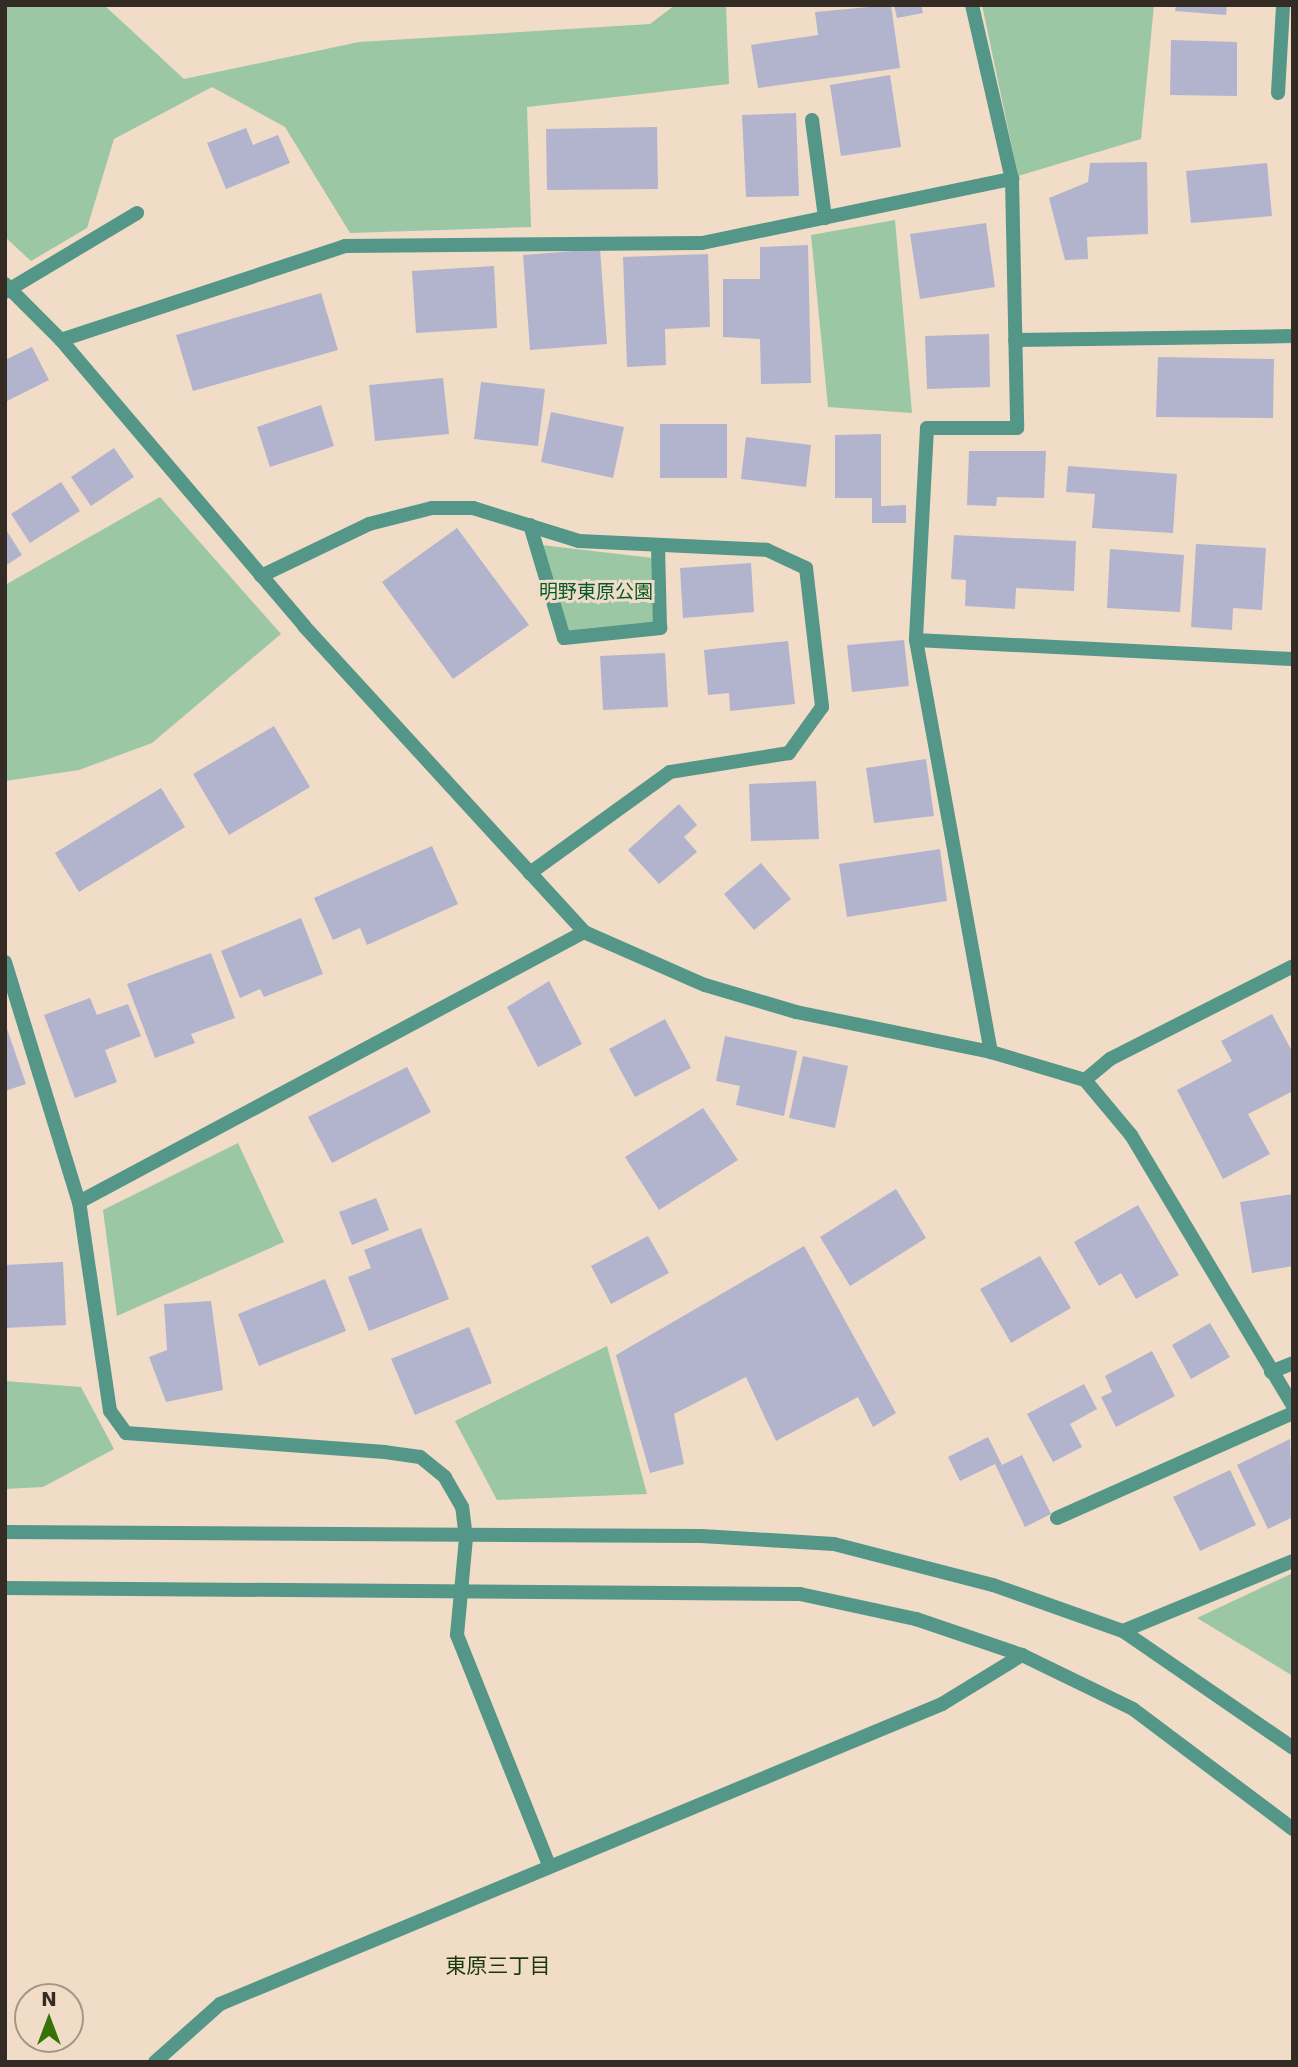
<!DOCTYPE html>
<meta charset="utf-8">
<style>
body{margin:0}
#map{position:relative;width:1298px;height:2067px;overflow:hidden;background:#f0dcc7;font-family:"DejaVu Sans","Noto Sans JP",sans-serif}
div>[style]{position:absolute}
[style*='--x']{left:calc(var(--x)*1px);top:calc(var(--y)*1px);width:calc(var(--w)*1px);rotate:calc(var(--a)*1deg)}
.green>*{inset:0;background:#9bc7a5}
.building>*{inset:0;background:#b2b4cd}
.pedestrian>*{height:14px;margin:-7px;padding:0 7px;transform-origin:7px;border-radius:7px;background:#549788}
.minor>*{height:14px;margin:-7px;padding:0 7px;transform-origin:7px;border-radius:7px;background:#549788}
.tertiary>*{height:14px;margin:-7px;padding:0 7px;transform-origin:7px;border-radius:7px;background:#549788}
span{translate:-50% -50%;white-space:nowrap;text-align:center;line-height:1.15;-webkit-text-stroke:6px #f0dcc7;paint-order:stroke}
.park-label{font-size:19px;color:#05592a}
.neighbourhood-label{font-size:21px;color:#1a3809}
.frame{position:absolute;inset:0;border:7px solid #342c24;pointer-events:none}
.north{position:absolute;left:14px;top:1983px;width:70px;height:70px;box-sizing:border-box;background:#f0dcc7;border:2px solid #a59686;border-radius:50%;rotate:0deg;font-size:19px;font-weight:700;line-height:28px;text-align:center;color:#342c24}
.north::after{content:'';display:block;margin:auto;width:24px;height:32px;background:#357309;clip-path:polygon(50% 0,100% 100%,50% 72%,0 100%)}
</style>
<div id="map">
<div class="green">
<div style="clip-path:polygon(5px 5px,104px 5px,184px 79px,359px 42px,650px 24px,675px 5px,726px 5px,729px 84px,527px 107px,531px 227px,350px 233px,285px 127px,212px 87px,114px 139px,87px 228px,31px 261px,5px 237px)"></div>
<div style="clip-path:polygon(982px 5px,1154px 5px,1141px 139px,1018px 176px)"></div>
<div style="clip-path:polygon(895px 220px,912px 413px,828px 407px,811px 235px)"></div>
<div style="clip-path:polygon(160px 497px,281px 634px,152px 743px,79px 770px,5px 781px,5px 585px)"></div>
<div style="clip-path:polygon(541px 545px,653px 558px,656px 625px,567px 633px)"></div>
<div style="clip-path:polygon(238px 1143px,284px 1242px,117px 1316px,103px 1210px)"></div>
<div style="clip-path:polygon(607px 1346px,647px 1494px,497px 1500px,455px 1421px)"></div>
<div style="clip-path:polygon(5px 1381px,81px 1387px,114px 1449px,43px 1487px,5px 1489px)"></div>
<div style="clip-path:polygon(1293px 1573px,1293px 1676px,1197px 1618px)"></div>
</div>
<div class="building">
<div style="clip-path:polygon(891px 5px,900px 68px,758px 88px,751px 45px,818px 35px,815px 12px)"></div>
<div style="clip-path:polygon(894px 5px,921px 5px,923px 13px,897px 18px)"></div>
<div style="clip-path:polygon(1176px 5px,1227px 5px,1226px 15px,1175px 11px)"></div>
<div style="clip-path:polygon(1171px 40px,1237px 42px,1237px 96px,1170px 95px)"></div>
<div style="clip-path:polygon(890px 75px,901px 147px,841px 156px,830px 85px)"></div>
<div style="clip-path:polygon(796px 113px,799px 196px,746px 197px,742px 115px)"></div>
<div style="clip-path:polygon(657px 127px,658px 189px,547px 190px,546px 129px)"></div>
<div style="clip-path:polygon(246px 128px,253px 145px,278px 135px,290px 163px,226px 189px,207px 143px)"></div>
<div style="clip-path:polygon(1147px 162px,1148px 234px,1087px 237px,1088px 259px,1065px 260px,1049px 198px,1088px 182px,1090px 163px)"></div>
<div style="clip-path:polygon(1267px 163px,1272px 216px,1191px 223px,1186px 171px)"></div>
<div style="clip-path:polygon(986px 223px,995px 287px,920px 299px,910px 234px)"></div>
<div style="clip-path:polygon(808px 245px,811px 383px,761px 384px,760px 339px,723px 337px,723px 279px,760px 279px,760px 247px)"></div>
<div style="clip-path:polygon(600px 249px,607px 344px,530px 350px,523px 255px)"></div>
<div style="clip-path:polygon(708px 254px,710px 327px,665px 329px,666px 365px,627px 367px,623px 257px)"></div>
<div style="clip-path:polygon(494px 266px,497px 328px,416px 333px,412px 271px)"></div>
<div style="clip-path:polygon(321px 293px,338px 350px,193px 391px,176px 335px)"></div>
<div style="clip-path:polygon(989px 334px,990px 387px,927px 389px,925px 336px)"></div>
<div style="clip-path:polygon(32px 347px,49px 380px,5px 402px,5px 360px)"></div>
<div style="clip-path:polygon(1158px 357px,1274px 359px,1273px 418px,1156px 417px)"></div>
<div style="clip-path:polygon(443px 378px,449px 434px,375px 441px,369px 385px)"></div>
<div style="clip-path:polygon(481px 382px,545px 389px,538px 446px,474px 439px)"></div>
<div style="clip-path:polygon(321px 405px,334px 446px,270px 467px,257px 427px)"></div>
<div style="clip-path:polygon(551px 412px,624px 427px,613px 478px,541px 462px)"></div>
<div style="clip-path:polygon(660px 424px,727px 424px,727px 478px,660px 478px)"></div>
<div style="clip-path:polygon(881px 434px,881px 506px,906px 505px,906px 523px,872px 523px,872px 498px,835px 498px,835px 435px)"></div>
<div style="clip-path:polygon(746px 437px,811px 445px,806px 487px,741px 479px)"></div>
<div style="clip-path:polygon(114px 448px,134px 477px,91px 506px,71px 477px)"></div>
<div style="clip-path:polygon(969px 451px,1046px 451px,1044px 498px,997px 497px,996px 506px,967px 505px)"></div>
<div style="clip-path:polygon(1068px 466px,1177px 474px,1173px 533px,1092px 528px,1095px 494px,1066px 492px)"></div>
<div style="clip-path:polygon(61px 482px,80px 511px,30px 543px,11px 514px)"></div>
<div style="clip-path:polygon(5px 528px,22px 555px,5px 566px)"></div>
<div style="clip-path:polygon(457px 528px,529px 625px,453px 679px,382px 582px)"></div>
<div style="clip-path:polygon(954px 535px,1076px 541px,1074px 591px,1016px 588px,1015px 609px,965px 606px,966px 580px,951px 579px)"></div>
<div style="clip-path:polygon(1196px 544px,1266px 548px,1262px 610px,1233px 608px,1232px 630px,1191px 627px)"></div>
<div style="clip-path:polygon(1110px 549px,1184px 555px,1180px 612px,1107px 608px)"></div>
<div style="clip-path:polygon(751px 563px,754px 612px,683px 618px,680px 568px)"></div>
<div style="clip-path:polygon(904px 640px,909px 686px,852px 692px,847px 645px)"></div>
<div style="clip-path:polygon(788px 641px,795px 704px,730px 711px,729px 693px,708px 695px,704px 650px)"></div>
<div style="clip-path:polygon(665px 653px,668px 707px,603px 710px,600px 656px)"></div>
<div style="clip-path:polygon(274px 726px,310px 787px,229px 835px,193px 774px)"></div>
<div style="clip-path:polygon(926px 759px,934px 816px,874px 823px,866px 768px)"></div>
<div style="clip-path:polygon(816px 781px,819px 839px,751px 841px,749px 784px)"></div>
<div style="clip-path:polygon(161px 788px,185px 827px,79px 892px,55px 853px)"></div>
<div style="clip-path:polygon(679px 804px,697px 825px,684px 837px,697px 852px,659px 884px,628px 850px)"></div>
<div style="clip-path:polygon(432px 846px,458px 904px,367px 945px,360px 928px,333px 940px,314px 898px)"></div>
<div style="clip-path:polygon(940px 849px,947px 901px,847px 917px,839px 864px)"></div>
<div style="clip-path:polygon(761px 863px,791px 899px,754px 930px,724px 894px)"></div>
<div style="clip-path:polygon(301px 918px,323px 974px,264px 997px,260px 989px,240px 998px,221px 951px)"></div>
<div style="clip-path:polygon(211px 953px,235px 1018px,191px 1034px,195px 1043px,155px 1058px,127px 984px)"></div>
<div style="clip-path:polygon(549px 981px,582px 1044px,538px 1067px,507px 1007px)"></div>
<div style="clip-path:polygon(90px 998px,97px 1015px,128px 1004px,141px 1036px,105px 1050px,117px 1082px,75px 1098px,44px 1015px)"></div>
<div style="clip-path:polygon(1272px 1014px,1293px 1053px,1293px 1091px,1248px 1114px,1270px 1154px,1223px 1179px,1177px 1090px,1232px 1061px,1221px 1041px)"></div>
<div style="clip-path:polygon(665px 1019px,691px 1068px,635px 1097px,609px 1049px)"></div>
<div style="clip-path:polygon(5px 1023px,26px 1084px,5px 1091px)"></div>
<div style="clip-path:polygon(725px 1036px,797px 1051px,784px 1116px,736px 1105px,740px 1086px,716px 1081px)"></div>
<div style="clip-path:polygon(803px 1056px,848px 1066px,835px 1128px,789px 1118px)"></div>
<div style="clip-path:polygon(407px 1067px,431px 1112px,332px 1163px,308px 1117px)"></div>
<div style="clip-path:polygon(703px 1108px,738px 1160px,659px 1210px,625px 1157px)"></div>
<div style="clip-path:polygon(896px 1189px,926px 1238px,850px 1286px,820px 1237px)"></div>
<div style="clip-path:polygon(1293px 1194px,1293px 1266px,1252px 1273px,1240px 1202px)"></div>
<div style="clip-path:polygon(376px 1198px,389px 1230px,352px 1245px,339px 1212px)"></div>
<div style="clip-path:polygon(1138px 1205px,1179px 1275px,1136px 1299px,1121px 1273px,1099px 1286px,1074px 1242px)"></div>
<div style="clip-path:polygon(421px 1228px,449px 1299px,369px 1331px,348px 1277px,371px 1268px,364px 1250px)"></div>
<div style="clip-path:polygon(648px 1236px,669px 1273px,611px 1304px,591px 1266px)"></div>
<div style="clip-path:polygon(804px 1246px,896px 1413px,873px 1427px,858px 1397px,776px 1441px,746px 1377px,674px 1414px,684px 1464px,650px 1473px,616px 1355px)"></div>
<div style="clip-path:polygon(1040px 1256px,1071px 1308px,1011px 1343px,980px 1289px)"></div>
<div style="clip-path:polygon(63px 1262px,66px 1325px,5px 1328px,5px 1265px)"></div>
<div style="clip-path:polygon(325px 1279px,346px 1331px,259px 1366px,238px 1314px)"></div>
<div style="clip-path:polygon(211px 1301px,223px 1390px,166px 1402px,149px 1357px,167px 1350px,164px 1304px)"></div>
<div style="clip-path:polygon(1210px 1323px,1230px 1357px,1191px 1379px,1172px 1345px)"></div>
<div style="clip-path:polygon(469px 1327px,492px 1383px,415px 1415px,391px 1359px)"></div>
<div style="clip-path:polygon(1152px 1351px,1175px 1396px,1116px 1427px,1101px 1397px,1112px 1392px,1105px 1376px)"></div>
<div style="clip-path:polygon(1084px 1384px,1097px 1409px,1070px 1424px,1082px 1447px,1053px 1462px,1027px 1414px)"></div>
<div style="clip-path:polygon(988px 1437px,1002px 1465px,1022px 1455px,1051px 1514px,1025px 1527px,995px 1464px,960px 1481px,948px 1457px)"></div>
<div style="clip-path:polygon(1290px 1439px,1293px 1517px,1268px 1529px,1237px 1465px)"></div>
<div style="clip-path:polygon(1230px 1470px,1256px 1525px,1200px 1551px,1173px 1497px)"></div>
</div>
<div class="pedestrian">
<div style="--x:927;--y:428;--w:90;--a:0"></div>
<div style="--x:530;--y:525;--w:118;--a:73.3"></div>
<div style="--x:564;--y:638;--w:97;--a:-5.9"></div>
<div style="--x:660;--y:628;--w:80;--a:-91.4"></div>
</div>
<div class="minor">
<div style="--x:972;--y:5;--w:179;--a:77.1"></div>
<div style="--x:1012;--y:179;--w:249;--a:88.8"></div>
<div style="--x:1278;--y:93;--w:88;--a:-86.7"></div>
<div style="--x:812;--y:120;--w:99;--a:82.4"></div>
<div style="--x:5;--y:284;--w:79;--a:45"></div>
<div style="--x:61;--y:340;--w:375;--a:49.6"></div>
<div style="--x:304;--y:626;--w:415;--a:47.5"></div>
<div style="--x:584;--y:932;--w:132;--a:23.7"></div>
<div style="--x:705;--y:985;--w:95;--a:16.5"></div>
<div style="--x:796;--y:1012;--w:199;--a:11.6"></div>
<div style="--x:991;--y:1052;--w:98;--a:16.6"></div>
<div style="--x:1085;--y:1080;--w:72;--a:50.1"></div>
<div style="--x:1131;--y:1135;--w:316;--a:59.1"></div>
<div style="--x:5;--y:292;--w:154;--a:-30.9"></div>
<div style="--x:61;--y:340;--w:299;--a:-18.3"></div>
<div style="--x:345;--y:246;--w:357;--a:-0.5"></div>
<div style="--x:702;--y:243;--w:317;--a:-11.7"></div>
<div style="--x:1015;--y:340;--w:278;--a:-0.8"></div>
<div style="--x:927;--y:428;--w:212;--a:93"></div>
<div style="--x:916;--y:640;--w:419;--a:79.7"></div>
<div style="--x:261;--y:576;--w:120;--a:-25.7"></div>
<div style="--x:369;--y:524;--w:65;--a:-14.3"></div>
<div style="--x:432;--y:508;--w:41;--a:0"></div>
<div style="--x:473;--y:508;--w:111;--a:17.3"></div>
<div style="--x:579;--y:541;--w:188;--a:2.7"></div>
<div style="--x:767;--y:550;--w:43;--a:24.8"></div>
<div style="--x:806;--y:568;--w:140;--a:83.4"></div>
<div style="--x:822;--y:707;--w:57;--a:125.7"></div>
<div style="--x:789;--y:753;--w:121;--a:170.9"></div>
<div style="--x:670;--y:772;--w:173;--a:144.2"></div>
<div style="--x:916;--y:640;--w:377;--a:2.9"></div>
<div style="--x:5;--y:962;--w:251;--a:72.9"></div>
<div style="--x:1085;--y:1080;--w:33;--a:-40"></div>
<div style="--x:1110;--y:1059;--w:205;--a:-26.9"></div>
<div style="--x:1271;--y:1372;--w:24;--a:-22"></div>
<div style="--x:1057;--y:1518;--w:258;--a:-24"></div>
<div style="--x:1123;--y:1631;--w:184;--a:-22.4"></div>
<div style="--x:549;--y:1865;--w:248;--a:-111.8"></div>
<div style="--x:457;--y:1635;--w:97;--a:-84.7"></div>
<div style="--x:466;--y:1538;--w:31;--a:-97"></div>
<div style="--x:462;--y:1507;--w:34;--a:-120"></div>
<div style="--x:445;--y:1477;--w:32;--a:-141"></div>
<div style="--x:420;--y:1457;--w:35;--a:-172"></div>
<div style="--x:385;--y:1452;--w:260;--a:-175.8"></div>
<div style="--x:126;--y:1433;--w:27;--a:-126"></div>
<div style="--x:110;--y:1411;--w:211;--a:-98.4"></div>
<div style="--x:79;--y:1202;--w:573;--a:-28.13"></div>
<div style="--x:155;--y:2062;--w:87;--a:-41.7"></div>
<div style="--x:220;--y:2004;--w:782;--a:-22.56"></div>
<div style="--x:942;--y:1704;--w:94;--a:-31.5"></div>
</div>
<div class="tertiary">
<div style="--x:5;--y:1532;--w:696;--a:0.33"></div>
<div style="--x:701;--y:1536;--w:133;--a:3.4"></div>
<div style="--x:834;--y:1544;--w:164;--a:14.5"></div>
<div style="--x:993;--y:1585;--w:138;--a:19.5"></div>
<div style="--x:1123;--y:1631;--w:206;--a:34.5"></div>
<div style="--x:5;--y:1588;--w:795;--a:0.43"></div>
<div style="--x:800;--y:1594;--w:119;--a:12.2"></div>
<div style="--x:916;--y:1619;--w:112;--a:18.8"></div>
<div style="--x:1022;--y:1655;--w:123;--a:25.9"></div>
<div style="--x:1133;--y:1709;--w:200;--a:36.9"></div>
</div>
<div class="park-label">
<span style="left:596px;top:592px">明野東原公園</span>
</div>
<div class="neighbourhood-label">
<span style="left:498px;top:1966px">東原三丁目</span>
</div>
<div class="frame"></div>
<div class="north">N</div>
</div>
